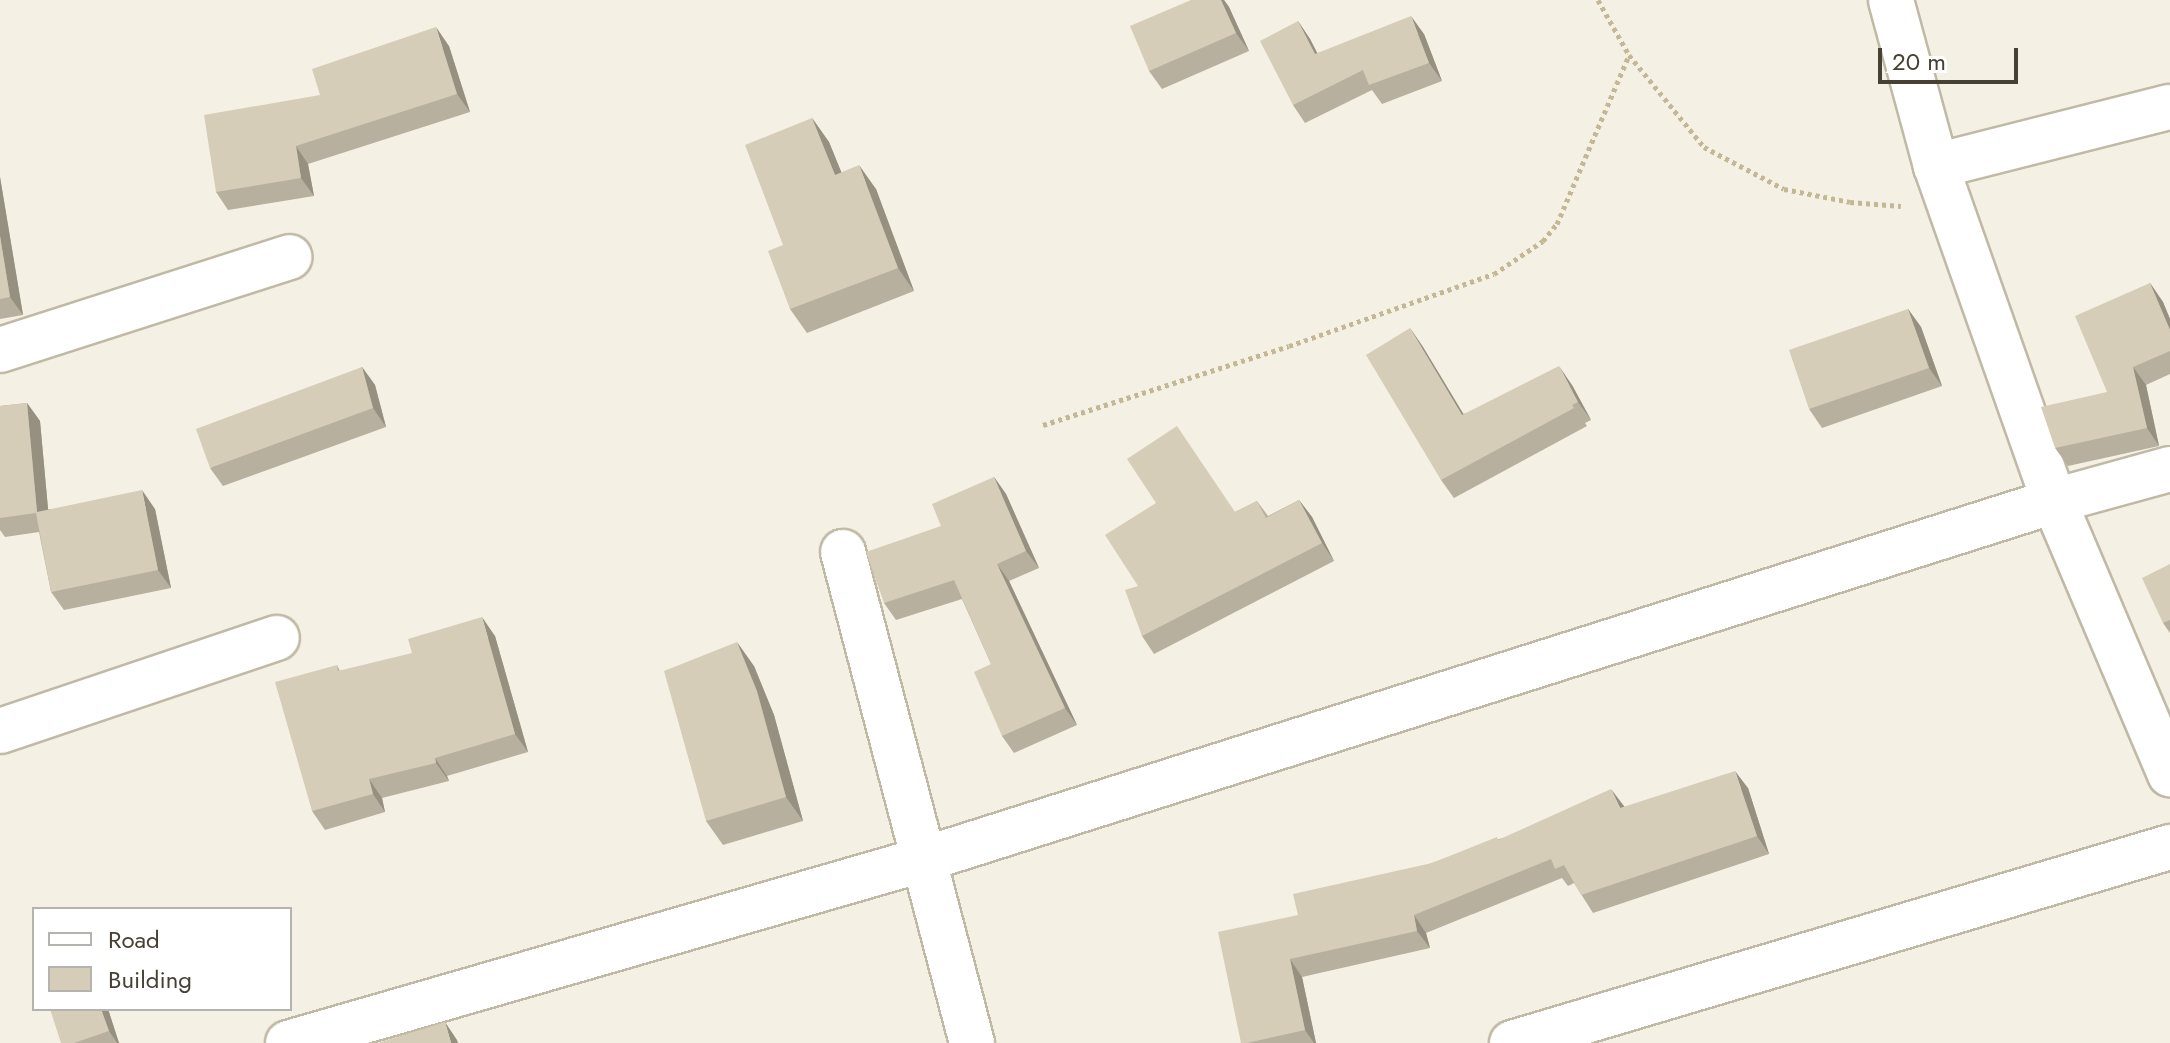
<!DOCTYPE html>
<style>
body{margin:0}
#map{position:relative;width:2170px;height:1043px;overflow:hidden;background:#f4f0e3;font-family:Jost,sans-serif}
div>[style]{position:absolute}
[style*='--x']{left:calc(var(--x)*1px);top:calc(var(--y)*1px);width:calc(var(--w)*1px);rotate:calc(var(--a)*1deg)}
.path>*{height:5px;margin-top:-2.5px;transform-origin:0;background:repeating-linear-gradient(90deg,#c3b795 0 4px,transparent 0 8px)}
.roads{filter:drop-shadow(2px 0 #c0b9a5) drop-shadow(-2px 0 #c0b9a5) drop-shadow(0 2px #c0b9a5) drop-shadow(0 -2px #c0b9a5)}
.minor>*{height:44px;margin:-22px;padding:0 22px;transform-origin:22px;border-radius:22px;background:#fff}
.wall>*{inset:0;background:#b8b09e}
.shaded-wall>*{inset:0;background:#969081}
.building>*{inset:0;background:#d6cdb8}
span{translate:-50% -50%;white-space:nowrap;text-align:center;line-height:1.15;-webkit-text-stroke:6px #fff;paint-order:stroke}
.legend{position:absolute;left:32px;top:907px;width:260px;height:104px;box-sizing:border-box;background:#fff;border:2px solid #b5b3ad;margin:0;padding:10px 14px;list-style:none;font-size:24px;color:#464133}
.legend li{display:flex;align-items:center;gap:16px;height:40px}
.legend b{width:40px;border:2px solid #b5b3ad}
.scale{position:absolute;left:1878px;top:48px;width:140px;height:36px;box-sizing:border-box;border:4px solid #464133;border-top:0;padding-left:10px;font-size:24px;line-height:28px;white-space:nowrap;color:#464133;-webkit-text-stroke:6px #fff;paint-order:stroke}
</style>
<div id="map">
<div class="path">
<div style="--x:1598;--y:0;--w:63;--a:60.6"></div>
<div style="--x:1629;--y:55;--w:119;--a:50.8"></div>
<div style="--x:1704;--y:147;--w:90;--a:27.7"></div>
<div style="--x:1784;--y:189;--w:67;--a:11.1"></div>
<div style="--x:1850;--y:202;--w:51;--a:4.5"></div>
<div style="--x:1043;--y:425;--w:258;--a:-17.8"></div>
<div style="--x:1289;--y:346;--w:217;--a:-19.4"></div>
<div style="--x:1494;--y:274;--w:59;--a:-34"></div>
<div style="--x:1543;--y:241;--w:22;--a:-51"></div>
<div style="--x:1557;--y:224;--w:184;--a:-66.9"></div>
</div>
<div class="roads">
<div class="minor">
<div style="--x:1936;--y:166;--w:241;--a:-14.2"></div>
<div style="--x:0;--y:350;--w:304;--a:-17.8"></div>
<div style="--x:2170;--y:469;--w:120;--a:164.6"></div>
<div style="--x:2054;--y:501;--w:297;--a:67"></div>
<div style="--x:843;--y:552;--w:508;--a:75.28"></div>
<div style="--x:0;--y:731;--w:292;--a:-18.6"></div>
<div style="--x:288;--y:1043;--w:663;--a:-16.11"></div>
<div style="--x:925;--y:859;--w:1184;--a:-17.59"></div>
<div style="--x:2054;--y:501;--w:355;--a:-109.4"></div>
<div style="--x:1936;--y:166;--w:172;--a:-105.2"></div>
<div style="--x:1512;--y:1043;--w:687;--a:-16.59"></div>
</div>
</div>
<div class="wall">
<div style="clip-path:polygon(1191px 0,1224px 0,1229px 7px,1249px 51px,1162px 89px,1149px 71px)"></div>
<div style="clip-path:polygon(1298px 21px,1310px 39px,1317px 53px,1424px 34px,1442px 81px,1382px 104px,1372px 90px,1305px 123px,1293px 105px)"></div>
<div style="clip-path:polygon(449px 46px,470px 112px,308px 164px,314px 196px,228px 210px,216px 192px,320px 95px)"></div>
<div style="clip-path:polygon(812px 118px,829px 142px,841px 172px,876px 189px,914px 291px,807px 333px,790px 309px,783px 245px)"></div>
<div style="clip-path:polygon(0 177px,23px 315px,0 319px)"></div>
<div style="clip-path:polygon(2150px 283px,2163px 302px,2170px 319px,2170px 374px,2146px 385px,2159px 446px,2068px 466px,2055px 448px,2107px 392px)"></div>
<div style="clip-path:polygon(1908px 309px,1921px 327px,1942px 386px,1822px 428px,1809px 409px)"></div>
<div style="clip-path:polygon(1410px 328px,1423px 347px,1463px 414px,1572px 385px,1591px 420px,1585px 423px,1587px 426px,1454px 498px,1441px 480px)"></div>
<div style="clip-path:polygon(362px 367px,375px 385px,386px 427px,223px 486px,210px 468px)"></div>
<div style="clip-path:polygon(27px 403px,40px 421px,48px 509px,155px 509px,171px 588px,64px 610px,51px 592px,39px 532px,5px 537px,0 530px,0 406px)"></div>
<div style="clip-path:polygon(994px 477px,1006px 494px,1039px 568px,1009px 581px,1077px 725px,1014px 753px,1002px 736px,991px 664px,962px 599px,896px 620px,884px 603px,941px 526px)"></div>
<div style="clip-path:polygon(1299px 500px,1312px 517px,1334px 561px,1154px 654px,1142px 636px,1138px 586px,1156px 503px,1235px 512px,1257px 501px,1268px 516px)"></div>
<div style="clip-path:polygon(2170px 564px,2170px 633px,2163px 623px)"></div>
<div style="clip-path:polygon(495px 636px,528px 752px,447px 776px,449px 781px,382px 798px,385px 812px,325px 830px,312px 811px,337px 665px,340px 671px)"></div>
<div style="clip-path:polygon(754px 666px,774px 715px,803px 821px,723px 845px,706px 821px)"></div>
<div style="clip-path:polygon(1748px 788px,1769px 854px,1593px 913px,1574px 883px,1568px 886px,1562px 878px,1426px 933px,1430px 948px,1302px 977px,1316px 1043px,1241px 1043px,1298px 915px,1432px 863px,1499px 839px,1624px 807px)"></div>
<div style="clip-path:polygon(108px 1009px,119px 1043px,61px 1043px)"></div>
</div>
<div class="shaded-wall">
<div style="clip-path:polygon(1221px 0,1224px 0,1229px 7px,1249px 51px,1236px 33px)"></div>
<div style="clip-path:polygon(1411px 16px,1424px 34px,1442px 81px,1429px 63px)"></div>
<div style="clip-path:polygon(1298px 21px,1310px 39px,1327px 72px,1315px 54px)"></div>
<div style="clip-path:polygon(436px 27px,449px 46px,470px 112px,457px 94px)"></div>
<div style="clip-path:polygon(812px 118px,829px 142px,852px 198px,835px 175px)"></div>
<div style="clip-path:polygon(296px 146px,308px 164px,314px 196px,301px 178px)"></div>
<div style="clip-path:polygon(859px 165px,876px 189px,914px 291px,898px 268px)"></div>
<div style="clip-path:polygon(0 177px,23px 315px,10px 297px,0 236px)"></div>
<div style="clip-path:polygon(2150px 283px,2163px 302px,2170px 319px,2170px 330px)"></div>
<div style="clip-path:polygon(1908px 309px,1921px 327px,1942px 386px,1929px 368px)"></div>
<div style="clip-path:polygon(1410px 328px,1423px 347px,1475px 433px,1462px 415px)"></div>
<div style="clip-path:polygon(1559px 366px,1572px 385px,1591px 420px,1578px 402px)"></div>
<div style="clip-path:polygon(362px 367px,375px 385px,386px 427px,373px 408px)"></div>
<div style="clip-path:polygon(2133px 367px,2146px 385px,2159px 446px,2147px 428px)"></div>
<div style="clip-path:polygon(27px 403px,40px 421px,50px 530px,37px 512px)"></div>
<div style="clip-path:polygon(994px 477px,1006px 494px,1039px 568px,1026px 551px)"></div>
<div style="clip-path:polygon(142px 490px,155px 509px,171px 588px,158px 570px)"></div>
<div style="clip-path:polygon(1299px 500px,1312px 517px,1334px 561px,1322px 543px)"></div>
<div style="clip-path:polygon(997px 564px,1009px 581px,1077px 725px,1065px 708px)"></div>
<div style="clip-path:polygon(482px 617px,495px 636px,528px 752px,515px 734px)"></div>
<div style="clip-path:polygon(737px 642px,754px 666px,774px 715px,803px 821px,786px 797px)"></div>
<div style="clip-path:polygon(435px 758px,447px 776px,449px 781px,436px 763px)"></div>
<div style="clip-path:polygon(1735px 771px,1748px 788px,1769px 854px,1757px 836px)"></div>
<div style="clip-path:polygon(369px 779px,382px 798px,385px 812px,373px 794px)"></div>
<div style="clip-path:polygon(1611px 789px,1624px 806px,1633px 826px,1620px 808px)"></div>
<div style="clip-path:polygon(1414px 915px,1426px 933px,1430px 948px,1417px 931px)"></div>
<div style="clip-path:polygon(1290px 959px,1302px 977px,1316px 1043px,1314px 1043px,1305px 1030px)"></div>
<div style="clip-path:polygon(101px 1009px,108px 1009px,119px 1043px,117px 1043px,109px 1031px)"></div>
<div style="clip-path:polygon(445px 1022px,457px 1040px,458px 1043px,451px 1043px)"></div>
</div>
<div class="building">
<div style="clip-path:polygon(1191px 0,1221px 0,1236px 33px,1149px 71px,1130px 26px)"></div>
<div style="clip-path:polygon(1411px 16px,1429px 63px,1369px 85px,1363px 70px,1293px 105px,1260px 41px,1298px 21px,1315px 54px)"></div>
<div style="clip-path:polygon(436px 27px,457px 94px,296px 146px,301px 178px,216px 192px,204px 115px,320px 95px,312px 69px)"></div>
<div style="clip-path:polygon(812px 118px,835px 175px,859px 165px,898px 268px,790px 309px,768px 251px,783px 245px,745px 145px)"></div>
<div style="clip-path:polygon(0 236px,10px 297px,0 299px)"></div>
<div style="clip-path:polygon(2150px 283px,2170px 330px,2170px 351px,2133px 367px,2147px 428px,2055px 448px,2041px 407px,2107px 392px,2075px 316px)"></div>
<div style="clip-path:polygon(1908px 309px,1929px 368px,1809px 409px,1789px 350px)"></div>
<div style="clip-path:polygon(1410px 328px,1462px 415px,1559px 366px,1578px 402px,1572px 405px,1574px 408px,1441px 480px,1366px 355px)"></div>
<div style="clip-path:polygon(362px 367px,373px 408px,210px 468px,196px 429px)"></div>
<div style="clip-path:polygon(27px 403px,37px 512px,142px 490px,158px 570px,51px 592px,36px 513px,0 518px,0 406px)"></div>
<div style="clip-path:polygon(1177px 426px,1235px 512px,1257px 501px,1266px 518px,1299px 500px,1322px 543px,1142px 636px,1125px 590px,1138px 586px,1105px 535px,1156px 503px,1127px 459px)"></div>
<div style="clip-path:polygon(994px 477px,1026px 551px,997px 564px,1065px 708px,1002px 736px,974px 672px,991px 664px,954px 580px,884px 603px,866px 552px,941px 526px,932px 504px)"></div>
<div style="clip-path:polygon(2170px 564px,2170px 620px,2163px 623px,2142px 578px)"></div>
<div style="clip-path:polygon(482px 617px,515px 734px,435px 758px,436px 763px,369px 779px,373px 794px,312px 811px,275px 682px,337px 665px,338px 671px,412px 653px,408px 639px)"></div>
<div style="clip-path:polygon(737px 642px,757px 691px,786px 797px,706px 821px,664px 671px)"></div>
<div style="clip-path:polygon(1735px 771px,1757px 836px,1581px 895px,1564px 865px,1555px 869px,1551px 859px,1414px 915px,1417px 931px,1290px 959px,1305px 1030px,1247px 1043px,1241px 1043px,1218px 932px,1298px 915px,1293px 894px,1432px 863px,1497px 837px,1498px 840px,1611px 789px,1620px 808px)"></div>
<div style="clip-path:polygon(50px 1009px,101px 1009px,109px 1031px,74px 1043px,61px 1043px)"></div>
<div style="clip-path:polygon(445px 1022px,451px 1043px,378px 1043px)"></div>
</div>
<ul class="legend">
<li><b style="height:10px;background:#fff"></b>Road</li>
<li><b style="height:22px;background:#d6cdb8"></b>Building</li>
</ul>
<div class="scale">20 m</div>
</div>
